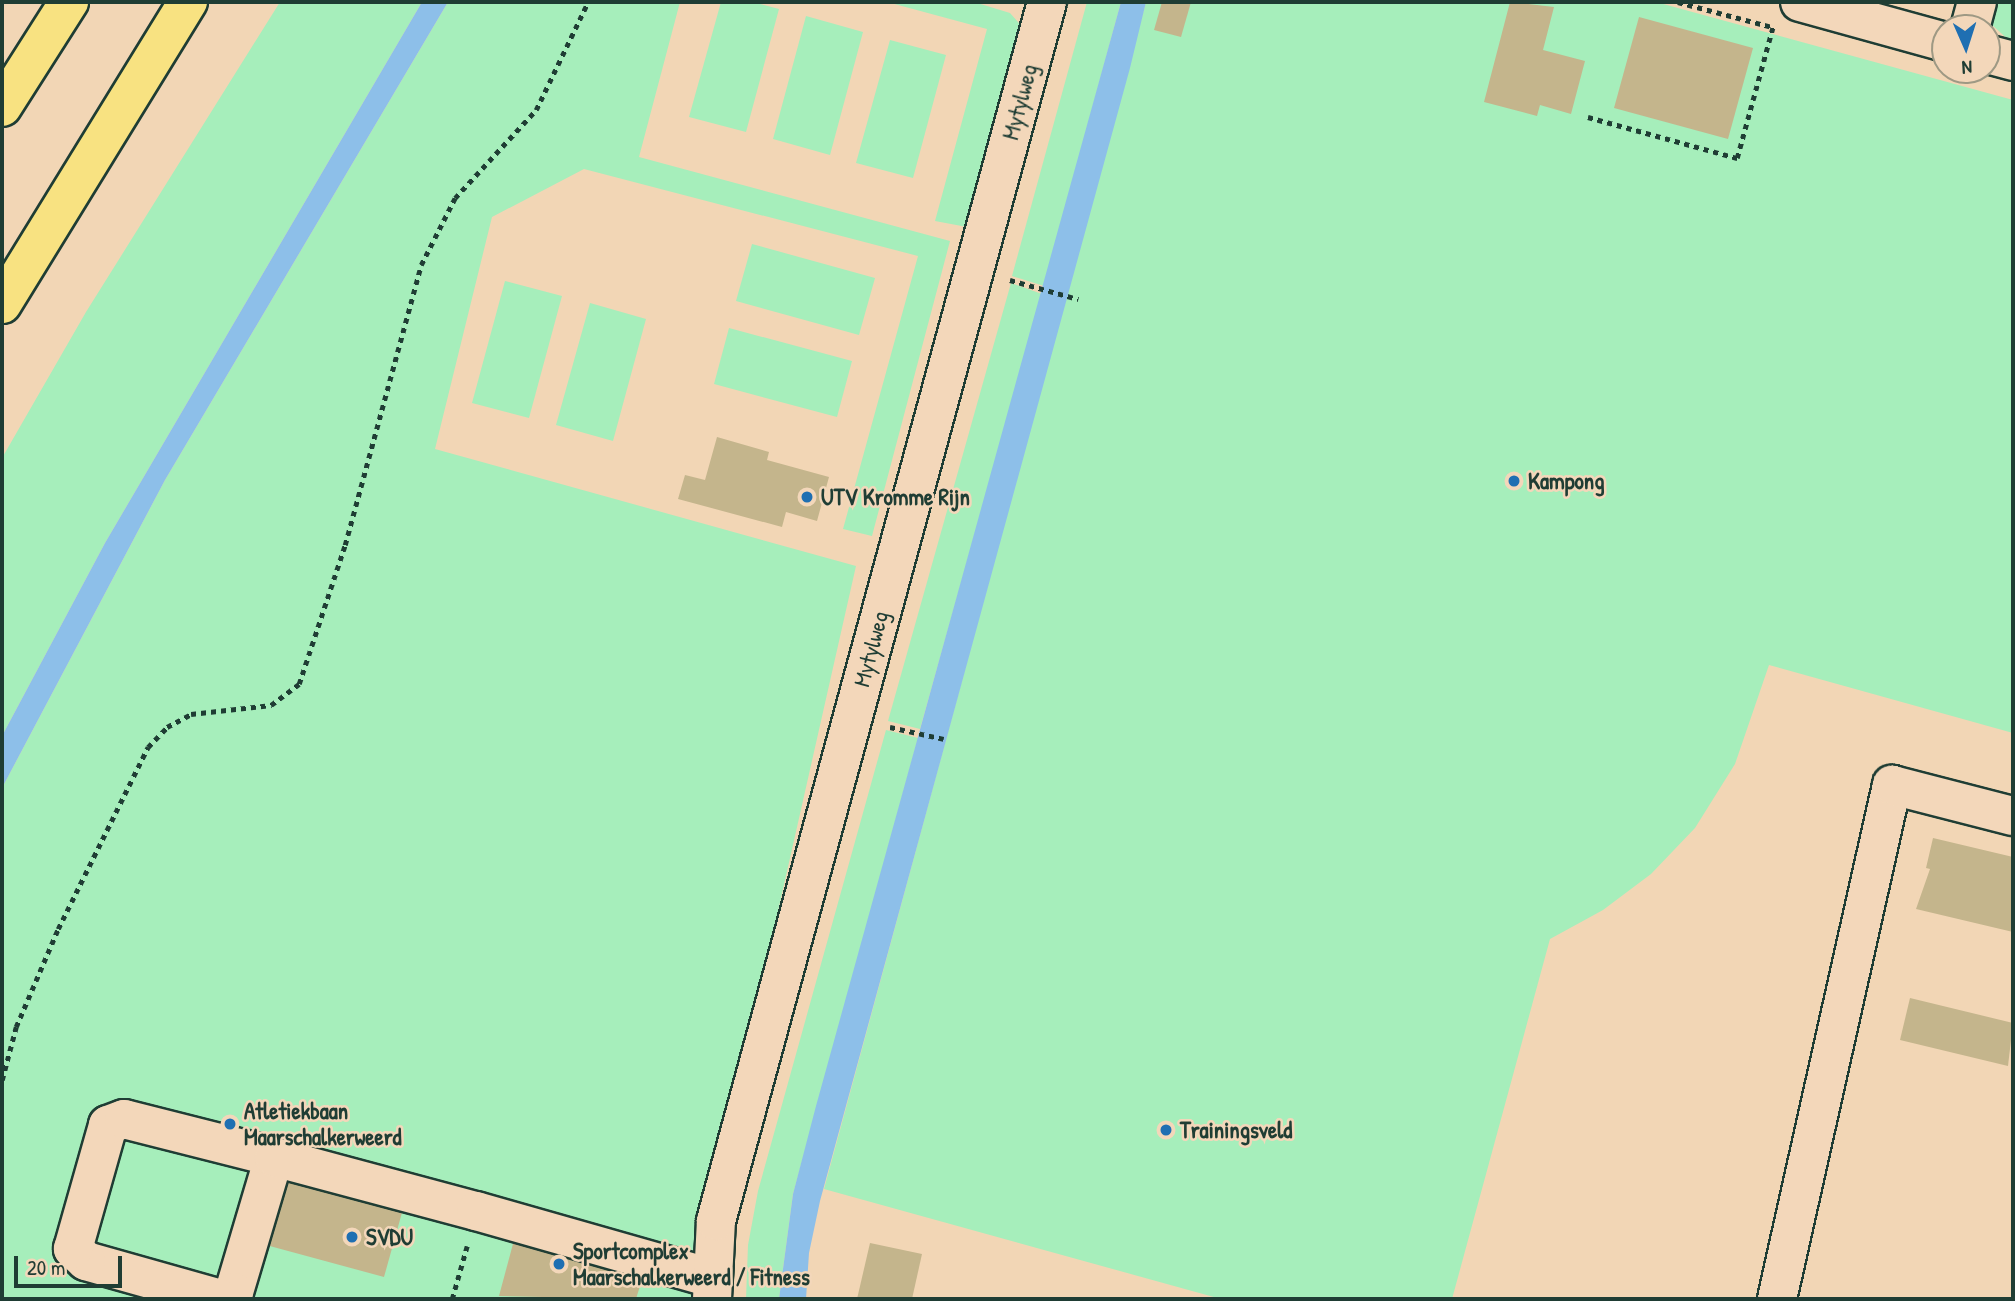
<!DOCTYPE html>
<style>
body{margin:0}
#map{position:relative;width:2015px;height:1301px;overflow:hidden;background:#f2d6b5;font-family:"Patrick Hand",sans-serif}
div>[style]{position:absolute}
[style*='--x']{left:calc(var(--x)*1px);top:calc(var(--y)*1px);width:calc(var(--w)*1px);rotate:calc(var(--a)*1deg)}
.green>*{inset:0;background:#a6eebb}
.water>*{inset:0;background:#8dbfe9}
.building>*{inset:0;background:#c4b58c}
.path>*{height:4.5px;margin-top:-2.25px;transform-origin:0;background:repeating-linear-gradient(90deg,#1f3d34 0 5px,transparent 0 10px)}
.roads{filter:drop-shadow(2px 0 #1f3d34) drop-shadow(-2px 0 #1f3d34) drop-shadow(0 2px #1f3d34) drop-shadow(0 -2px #1f3d34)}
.minor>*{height:38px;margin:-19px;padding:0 19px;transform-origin:19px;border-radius:19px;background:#f3d7ba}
.highway>*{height:38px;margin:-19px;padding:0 19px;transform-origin:19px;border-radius:19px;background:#f8e281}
.dots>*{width:19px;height:19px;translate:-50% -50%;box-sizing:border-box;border:4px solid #f3d7ba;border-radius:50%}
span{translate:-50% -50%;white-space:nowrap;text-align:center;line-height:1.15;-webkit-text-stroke:5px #f3d7ba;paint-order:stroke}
.street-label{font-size:23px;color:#1f3d34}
.poi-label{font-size:23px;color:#1f3d34;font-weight:700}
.left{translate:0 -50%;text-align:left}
.frame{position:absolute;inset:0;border:4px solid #1f3d34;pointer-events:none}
.north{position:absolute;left:1931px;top:14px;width:70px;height:70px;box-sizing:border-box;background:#f3d7ba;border:2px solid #9e9984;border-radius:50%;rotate:177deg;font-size:19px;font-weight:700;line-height:28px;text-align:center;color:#1f3d34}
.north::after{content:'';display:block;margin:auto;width:24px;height:32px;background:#1f6fb2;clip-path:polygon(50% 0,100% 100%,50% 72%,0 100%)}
.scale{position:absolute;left:14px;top:1256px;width:108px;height:32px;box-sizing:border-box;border:4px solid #1f3d34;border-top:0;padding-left:9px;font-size:21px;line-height:24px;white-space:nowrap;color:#1f3d34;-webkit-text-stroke:5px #f3d7ba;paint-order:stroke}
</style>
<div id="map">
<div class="green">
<div style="clip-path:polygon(280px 2px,422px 2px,105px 543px,2px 736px,2px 458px,86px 312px)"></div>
<div style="clip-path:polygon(448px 2px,680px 2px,639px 157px,950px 241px,872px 536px,843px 529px,918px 256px,584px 169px,492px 217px,435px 449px,856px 566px,720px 1168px,698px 1299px,2px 1299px,2px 788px,165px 480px)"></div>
<div style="clip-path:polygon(721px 2px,753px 2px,779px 9px,746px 132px,689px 117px)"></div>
<div style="clip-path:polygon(887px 2px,974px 2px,1010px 13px,1025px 30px,967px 227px,935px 221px,987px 29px)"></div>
<div style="clip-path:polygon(1087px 2px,1121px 2px,1044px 286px,1012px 276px)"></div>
<div style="clip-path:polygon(1146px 2px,1656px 2px,2013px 100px,2013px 733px,1769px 665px,1735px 764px,1695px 828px,1651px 874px,1603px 910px,1550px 939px,1452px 1299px,1221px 1299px,824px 1189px)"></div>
<div style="clip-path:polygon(1991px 2px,2013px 2px,2013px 44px,1991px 24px)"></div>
<div style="clip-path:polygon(806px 16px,863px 32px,830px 155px,773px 139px)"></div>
<div style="clip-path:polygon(890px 40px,946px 55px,913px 178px,856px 163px)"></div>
<div style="clip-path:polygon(752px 244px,875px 278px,859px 335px,736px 301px)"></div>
<div style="clip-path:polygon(505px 281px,562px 296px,529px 418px,472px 403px)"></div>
<div style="clip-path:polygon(1011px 283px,1042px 294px,920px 729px,888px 721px)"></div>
<div style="clip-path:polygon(590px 303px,646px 319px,613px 441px,556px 425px)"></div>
<div style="clip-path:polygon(729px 328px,852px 361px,837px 417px,714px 384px)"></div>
<div style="clip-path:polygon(886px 730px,918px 738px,793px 1194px,779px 1299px,746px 1299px,748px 1245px,758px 1191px)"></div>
</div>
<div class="water">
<div style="clip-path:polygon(422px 2px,448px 2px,165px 480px,2px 788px,2px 736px,105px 543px)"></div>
<div style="clip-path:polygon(1121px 2px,1146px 2px,1130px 68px,820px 1201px,809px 1253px,806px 1299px,779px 1299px,793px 1194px,816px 1106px)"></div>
</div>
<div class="building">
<div style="clip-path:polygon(1162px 2px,1191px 2px,1181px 37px,1154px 30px)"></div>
<div style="clip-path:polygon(1510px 2px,1554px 7px,1543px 50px,1585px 61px,1571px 114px,1540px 105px,1537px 116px,1484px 102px)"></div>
<div style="clip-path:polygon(1639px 17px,1753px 48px,1728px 139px,1614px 108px)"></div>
<div style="clip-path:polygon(717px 437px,769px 452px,767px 460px,829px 477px,817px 521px,786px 512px,782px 527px,678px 499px,685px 475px,705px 480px)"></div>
<div style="clip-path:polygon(1933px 838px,2013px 857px,2013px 932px,1916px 909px,1930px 869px,1926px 868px)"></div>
<div style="clip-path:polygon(1910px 998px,2013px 1023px,2008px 1066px,1900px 1040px)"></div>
<div style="clip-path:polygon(285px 1176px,403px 1209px,384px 1277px,266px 1245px)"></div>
<div style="clip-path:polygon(514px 1240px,643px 1276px,636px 1299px,499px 1296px)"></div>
<div style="clip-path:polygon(870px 1243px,922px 1254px,912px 1299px,857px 1299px)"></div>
</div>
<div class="path">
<div style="--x:1678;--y:2;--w:97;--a:14.9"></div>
<div style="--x:1588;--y:117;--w:155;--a:15.4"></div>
<div style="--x:1737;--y:158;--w:137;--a:-74.7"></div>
<div style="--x:1010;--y:280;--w:71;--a:15.6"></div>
<div style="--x:890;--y:727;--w:55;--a:12.5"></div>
<div style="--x:2;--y:1080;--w:55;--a:-75.2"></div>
<div style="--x:16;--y:1027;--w:107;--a:-66.8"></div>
<div style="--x:58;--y:929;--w:203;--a:-63.7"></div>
<div style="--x:148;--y:747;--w:28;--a:-46"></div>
<div style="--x:167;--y:727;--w:27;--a:-28"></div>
<div style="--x:191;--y:714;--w:81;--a:-6.4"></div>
<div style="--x:271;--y:705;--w:35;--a:-37"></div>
<div style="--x:299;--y:684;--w:146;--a:-71.7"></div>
<div style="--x:345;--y:545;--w:290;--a:-74.8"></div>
<div style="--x:421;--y:265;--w:75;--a:-63.1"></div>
<div style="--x:455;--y:198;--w:120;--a:-47.4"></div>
<div style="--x:536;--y:110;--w:120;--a:-64.3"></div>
<div style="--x:452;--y:1299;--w:55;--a:-74.2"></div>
</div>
<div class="roads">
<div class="minor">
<div style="--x:1800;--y:2;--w:150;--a:15.4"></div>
<div style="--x:1970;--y:28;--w:27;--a:-75"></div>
<div style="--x:1987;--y:54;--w:27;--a:15"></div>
<div style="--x:274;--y:1157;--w:141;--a:106.5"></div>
<div style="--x:234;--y:1292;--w:15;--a:152"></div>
<div style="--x:221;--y:1299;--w:140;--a:-164.3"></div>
<div style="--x:86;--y:1261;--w:18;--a:-137"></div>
<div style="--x:73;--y:1249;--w:129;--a:-74.2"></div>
<div style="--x:108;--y:1125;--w:17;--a:-21"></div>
<div style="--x:124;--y:1119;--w:155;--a:14.2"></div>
<div style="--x:274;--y:1157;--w:209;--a:15"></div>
<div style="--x:476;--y:1211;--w:244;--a:15.9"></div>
<div style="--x:712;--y:1299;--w:78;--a:-87.1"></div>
<div style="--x:716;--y:1221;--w:1263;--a:-74.81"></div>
<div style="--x:1777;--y:1299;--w:527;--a:-77.39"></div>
<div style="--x:1892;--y:785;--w:125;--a:14.4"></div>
</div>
<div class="highway">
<div style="--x:2;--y:107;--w:125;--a:-57.5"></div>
<div style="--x:2;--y:304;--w:355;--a:-58.4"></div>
</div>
</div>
<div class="dots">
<div style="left:1514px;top:481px;background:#1f6fb2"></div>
<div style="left:807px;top:497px;background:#1f6fb2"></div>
<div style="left:230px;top:1124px;background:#1f6fb2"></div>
<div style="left:1166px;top:1130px;background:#1f6fb2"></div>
<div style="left:352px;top:1237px;background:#1f6fb2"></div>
<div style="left:559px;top:1264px;background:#1f6fb2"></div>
</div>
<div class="street-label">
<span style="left:1020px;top:102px;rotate:-75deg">Mytylweg</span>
<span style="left:871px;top:649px;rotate:-75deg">Mytylweg</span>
</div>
<div class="poi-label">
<span class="left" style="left:1528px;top:481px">Kampong</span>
<span class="left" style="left:821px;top:497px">UTV Kromme Rijn</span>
<span class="left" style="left:244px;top:1124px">Atletiekbaan<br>Maarschalkerweerd</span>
<span class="left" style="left:1180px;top:1130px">Trainingsveld</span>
<span class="left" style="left:366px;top:1237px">SVDU</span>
<span class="left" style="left:573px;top:1264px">Sportcomplex<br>Maarschalkerweerd / Fitness</span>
</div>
<div class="frame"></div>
<div class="north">N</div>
<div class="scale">20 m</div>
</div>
